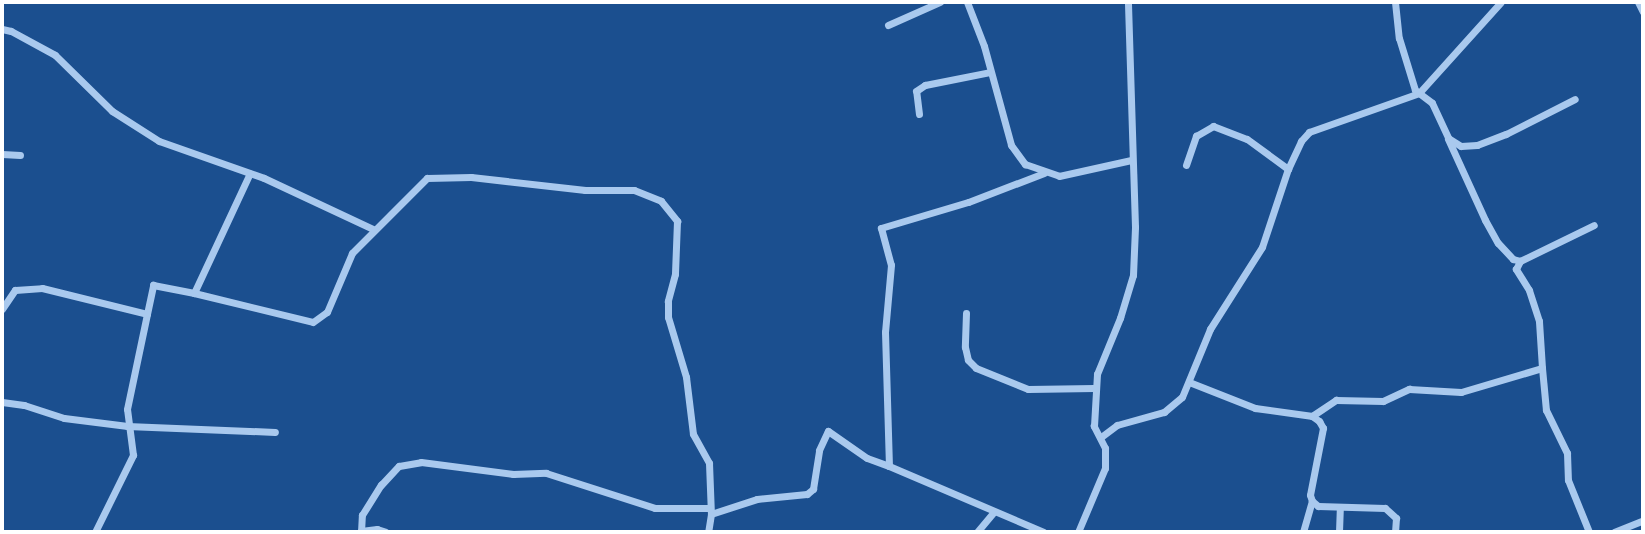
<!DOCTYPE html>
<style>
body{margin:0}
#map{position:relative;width:1645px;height:534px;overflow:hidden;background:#1b4f8f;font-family:"Varela Round",sans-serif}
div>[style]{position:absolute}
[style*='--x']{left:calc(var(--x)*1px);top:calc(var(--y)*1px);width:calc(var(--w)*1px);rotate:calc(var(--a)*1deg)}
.minor>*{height:7px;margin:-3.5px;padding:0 3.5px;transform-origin:3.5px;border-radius:3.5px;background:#a9c9ee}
span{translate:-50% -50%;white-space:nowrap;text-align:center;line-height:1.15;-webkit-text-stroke:5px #1b4f8f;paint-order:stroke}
.frame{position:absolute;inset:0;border:4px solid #fff;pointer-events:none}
</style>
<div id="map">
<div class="minor">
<div style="--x:967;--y:2;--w:47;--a:68.9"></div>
<div style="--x:984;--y:46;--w:103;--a:74.7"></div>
<div style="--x:1011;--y:145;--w:24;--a:54"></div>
<div style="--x:1025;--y:164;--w:36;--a:19"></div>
<div style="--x:1059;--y:176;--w:74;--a:-12.5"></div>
<div style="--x:1395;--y:2;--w:36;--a:84"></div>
<div style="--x:1399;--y:38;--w:54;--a:72.9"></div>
<div style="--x:1415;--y:90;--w:21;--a:37"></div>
<div style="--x:1432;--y:103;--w:38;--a:65"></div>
<div style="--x:1448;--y:138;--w:15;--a:32"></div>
<div style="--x:1461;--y:146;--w:16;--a:-4"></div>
<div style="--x:1477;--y:145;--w:31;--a:-21"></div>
<div style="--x:1506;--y:134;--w:77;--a:-26.9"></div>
<div style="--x:1638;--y:2;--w:11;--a:63"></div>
<div style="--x:888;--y:25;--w:57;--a:-23.9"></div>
<div style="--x:2;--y:29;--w:9;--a:13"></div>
<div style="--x:11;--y:31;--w:50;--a:28.6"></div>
<div style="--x:55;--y:55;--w:80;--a:44.5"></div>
<div style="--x:112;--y:111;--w:56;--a:32.6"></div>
<div style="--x:159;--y:141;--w:111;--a:19.4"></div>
<div style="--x:264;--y:178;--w:120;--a:25.1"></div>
<div style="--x:919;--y:114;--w:23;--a:-97"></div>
<div style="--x:916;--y:91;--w:11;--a:-34"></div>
<div style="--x:925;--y:85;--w:66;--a:-11.3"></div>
<div style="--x:1448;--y:139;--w:89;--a:65.4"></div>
<div style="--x:1485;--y:220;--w:26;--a:61"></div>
<div style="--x:1498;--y:243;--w:22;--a:47"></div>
<div style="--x:1513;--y:259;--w:7;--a:16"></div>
<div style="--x:1520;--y:261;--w:82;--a:-25.9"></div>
<div style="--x:2;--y:154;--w:18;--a:3"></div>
<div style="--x:1186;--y:165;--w:31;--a:-71"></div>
<div style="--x:1196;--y:136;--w:20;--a:-30"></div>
<div style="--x:1213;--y:126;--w:36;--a:21"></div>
<div style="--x:1247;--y:139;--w:51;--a:36.2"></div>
<div style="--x:1044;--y:173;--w:81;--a:159.1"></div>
<div style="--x:968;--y:202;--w:91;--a:163.4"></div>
<div style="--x:881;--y:228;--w:38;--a:75"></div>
<div style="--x:891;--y:265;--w:67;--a:95.1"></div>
<div style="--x:885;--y:332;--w:134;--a:88.3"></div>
<div style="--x:889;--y:466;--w:168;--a:23.1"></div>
<div style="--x:194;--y:293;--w:122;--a:13.7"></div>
<div style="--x:313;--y:322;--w:17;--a:-36"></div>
<div style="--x:327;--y:312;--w:64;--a:-67"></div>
<div style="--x:352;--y:253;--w:106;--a:-45"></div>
<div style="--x:427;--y:178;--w:44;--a:-1.3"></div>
<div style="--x:471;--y:177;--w:115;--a:6.5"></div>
<div style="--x:585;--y:190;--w:49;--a:0"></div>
<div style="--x:634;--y:190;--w:29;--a:22"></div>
<div style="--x:661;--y:201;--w:26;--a:51"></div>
<div style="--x:677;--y:221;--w:53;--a:92.2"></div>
<div style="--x:675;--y:274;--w:28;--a:105"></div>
<div style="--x:668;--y:301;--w:16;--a:90"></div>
<div style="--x:668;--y:317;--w:63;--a:73.3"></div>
<div style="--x:686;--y:377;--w:57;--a:83"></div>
<div style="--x:693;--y:434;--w:33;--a:61"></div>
<div style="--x:709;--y:463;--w:51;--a:87.8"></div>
<div style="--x:711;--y:514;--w:18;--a:99"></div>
<div style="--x:2;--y:309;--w:23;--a:-56"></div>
<div style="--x:15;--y:290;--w:27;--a:-4"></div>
<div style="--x:42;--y:288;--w:108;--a:13.9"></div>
<div style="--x:147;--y:314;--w:30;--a:-78"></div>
<div style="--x:153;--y:285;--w:42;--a:11"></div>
<div style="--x:194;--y:293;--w:132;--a:-65"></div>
<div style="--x:966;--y:313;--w:34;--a:92"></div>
<div style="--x:965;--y:347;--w:13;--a:77"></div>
<div style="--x:968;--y:360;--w:11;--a:45"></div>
<div style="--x:976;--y:368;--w:56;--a:22"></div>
<div style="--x:1028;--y:389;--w:66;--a:-0.9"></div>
<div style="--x:1542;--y:368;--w:42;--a:84.6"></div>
<div style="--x:1546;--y:410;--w:48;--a:64"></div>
<div style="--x:1567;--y:453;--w:27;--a:88"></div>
<div style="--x:1568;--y:480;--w:56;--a:68"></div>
<div style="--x:1189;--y:382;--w:71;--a:21.5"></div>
<div style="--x:1255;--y:408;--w:58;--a:8"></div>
<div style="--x:1312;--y:416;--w:9;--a:36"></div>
<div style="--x:1319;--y:421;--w:8;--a:60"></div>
<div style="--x:1323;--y:428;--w:68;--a:101"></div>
<div style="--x:1310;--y:495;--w:6;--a:72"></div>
<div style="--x:1312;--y:501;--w:8;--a:40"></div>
<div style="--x:1318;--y:506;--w:67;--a:1.7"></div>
<div style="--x:1385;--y:508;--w:15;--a:42"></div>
<div style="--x:1396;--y:518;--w:14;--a:94"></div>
<div style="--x:2;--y:402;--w:22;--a:8"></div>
<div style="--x:24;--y:405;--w:42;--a:18"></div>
<div style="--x:64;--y:418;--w:64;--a:7.2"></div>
<div style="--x:127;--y:426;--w:148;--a:2.3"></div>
<div style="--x:1312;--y:416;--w:29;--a:-34"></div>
<div style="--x:1336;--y:400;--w:47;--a:1.2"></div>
<div style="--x:1383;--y:401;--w:29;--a:-25"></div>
<div style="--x:1409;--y:389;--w:52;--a:3.3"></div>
<div style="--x:1461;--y:392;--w:84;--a:-16.5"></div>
<div style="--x:1542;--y:368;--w:47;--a:-93.7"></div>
<div style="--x:1539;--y:321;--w:33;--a:-108"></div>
<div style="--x:1529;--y:290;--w:25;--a:-122"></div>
<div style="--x:1516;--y:269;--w:9;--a:-63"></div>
<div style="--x:1101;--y:437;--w:20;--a:-37"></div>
<div style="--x:1117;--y:425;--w:49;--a:-15.5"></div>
<div style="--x:1164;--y:412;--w:23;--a:-40"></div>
<div style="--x:1182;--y:397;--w:74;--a:-67.6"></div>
<div style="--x:1210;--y:329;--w:97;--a:-57.6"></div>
<div style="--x:1262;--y:247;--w:82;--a:-71.6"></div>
<div style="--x:1288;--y:169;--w:31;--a:-65"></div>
<div style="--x:1301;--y:141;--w:12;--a:-48"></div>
<div style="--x:1309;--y:132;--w:117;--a:-19.5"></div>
<div style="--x:1419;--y:93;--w:122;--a:-48"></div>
<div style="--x:711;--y:514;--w:48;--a:-18.1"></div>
<div style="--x:757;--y:499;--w:50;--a:-5.7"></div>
<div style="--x:807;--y:494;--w:8;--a:-40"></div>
<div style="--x:813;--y:489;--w:39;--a:-81"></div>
<div style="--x:819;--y:450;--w:21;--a:-65"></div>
<div style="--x:828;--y:431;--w:47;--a:34.7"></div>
<div style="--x:867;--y:458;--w:23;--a:20"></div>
<div style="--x:361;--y:531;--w:16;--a:-7"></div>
<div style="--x:377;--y:529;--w:9;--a:18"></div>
<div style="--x:95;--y:532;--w:86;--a:-63.7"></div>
<div style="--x:133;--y:455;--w:46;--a:-97.4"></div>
<div style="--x:127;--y:409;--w:97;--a:-78.1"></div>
<div style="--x:361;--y:532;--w:17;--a:-87"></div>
<div style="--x:362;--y:515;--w:36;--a:-58"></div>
<div style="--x:381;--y:485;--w:26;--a:-47"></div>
<div style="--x:399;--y:466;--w:22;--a:-10"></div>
<div style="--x:421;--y:462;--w:93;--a:7.4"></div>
<div style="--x:513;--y:474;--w:33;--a:-2"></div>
<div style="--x:546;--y:473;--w:114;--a:17.8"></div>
<div style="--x:655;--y:508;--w:53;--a:0"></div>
<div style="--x:977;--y:532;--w:26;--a:-50"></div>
<div style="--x:1078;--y:532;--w:69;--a:-67.1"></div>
<div style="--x:1105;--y:468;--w:20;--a:-90"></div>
<div style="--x:1105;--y:448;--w:25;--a:-117"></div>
<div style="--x:1094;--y:426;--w:52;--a:-86.7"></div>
<div style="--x:1097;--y:374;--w:61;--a:-67.7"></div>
<div style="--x:1120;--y:318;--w:45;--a:-73.2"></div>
<div style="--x:1133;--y:275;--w:48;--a:-87.6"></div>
<div style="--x:1135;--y:227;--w:225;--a:-91.8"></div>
<div style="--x:1303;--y:532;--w:32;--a:-74"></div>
<div style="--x:1339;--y:532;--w:24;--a:-88"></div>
<div style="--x:1614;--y:532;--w:31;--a:-22"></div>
</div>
<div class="frame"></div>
</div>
